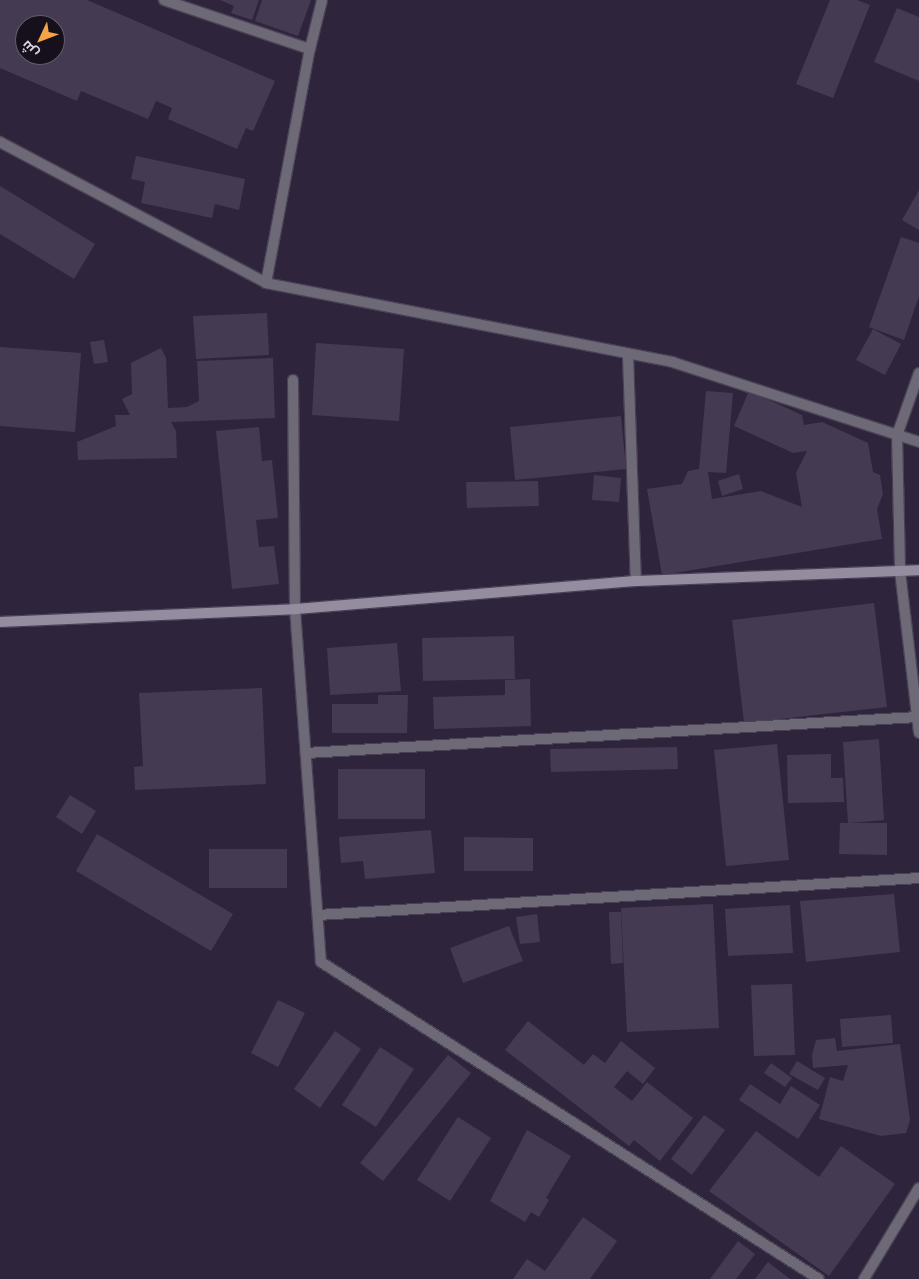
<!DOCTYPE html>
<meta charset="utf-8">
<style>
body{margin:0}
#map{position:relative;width:919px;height:1279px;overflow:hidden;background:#2e253c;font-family:"Titillium Web",Cairo,sans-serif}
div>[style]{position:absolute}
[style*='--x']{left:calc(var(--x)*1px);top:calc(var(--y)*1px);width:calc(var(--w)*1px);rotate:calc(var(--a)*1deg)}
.building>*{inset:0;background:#443b53}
.roads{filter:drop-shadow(1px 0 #494156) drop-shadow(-1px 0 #494156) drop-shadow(0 1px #494156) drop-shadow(0 -1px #494156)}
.street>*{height:10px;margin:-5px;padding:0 5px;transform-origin:5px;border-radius:5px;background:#6e6976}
.secondary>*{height:10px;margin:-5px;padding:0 5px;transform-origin:5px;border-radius:5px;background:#948da0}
span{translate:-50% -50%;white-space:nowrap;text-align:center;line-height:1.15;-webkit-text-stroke:5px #15101b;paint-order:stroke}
.north{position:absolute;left:15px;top:15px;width:50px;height:50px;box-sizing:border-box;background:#15101b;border:1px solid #635d6a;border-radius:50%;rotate:227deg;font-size:14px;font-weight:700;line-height:20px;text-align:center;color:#d7d1e0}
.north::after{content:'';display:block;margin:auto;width:18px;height:22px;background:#f6a247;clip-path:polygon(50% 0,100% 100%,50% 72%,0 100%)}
</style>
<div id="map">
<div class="building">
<div style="clip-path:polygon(evenodd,0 0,87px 0,275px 81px,253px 131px,246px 128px,237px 149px,168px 119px,172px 108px,156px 101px,148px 119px,81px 91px,77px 101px,0 68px,0 0,25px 25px,55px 25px,55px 55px,25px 55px,25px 25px)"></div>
<div style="clip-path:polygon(220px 0,259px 0,252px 20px,231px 13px,234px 6px)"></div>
<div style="clip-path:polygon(262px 0,311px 0,298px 36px,255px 21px)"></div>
<div style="clip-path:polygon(830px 0,857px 0,870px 5px,833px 98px,796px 84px)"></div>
<div style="clip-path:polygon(897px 8px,919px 17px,919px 81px,874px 62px)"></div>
<div style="clip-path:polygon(136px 156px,245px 179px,239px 210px,215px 204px,212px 218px,141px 203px,145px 182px,131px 179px)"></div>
<div style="clip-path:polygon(0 186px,95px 244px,74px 279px,0 234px)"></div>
<div style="clip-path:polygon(919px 190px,919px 230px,902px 220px)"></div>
<div style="clip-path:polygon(901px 237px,919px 243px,919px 296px,904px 340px,869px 327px)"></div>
<div style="clip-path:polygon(267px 313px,269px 355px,196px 359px,193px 316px)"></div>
<div style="clip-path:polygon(873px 329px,901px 344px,885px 375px,856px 360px)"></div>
<div style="clip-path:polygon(104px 340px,108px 362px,94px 364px,90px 342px)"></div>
<div style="clip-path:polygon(316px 343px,404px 349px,399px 421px,312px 415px)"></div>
<div style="clip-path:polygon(0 347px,81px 353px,75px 432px,0 426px)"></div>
<div style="clip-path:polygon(161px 348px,166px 358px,168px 408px,187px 407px,199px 401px,197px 361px,273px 358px,275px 418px,199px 421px,198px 409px,199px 421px,171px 422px,176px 431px,177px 458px,78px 460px,77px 442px,116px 426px,115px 415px,130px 415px,122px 399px,132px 394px,131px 363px)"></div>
<div style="clip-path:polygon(706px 391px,733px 393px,726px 473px,708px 472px,712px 499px,761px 491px,802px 507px,796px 473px,807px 451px,793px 453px,734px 426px,749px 391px,802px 415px,804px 425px,822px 422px,868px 443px,873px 472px,880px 475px,883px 494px,877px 509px,882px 539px,662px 575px,647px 489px,682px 484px,688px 471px,699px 469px)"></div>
<div style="clip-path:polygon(621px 416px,626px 469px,515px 480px,510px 427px)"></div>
<div style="clip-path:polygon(259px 427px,262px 461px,272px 460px,278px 518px,256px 520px,259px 547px,274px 546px,279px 584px,232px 589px,216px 431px)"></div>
<div style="clip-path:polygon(739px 474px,743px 489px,722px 496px,718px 481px)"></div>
<div style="clip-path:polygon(594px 475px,621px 478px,619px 502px,592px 500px)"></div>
<div style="clip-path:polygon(538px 481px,539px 506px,467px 508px,466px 482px)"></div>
<div style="clip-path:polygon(874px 603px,887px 707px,744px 723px,732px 620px)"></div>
<div style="clip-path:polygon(514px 636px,515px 679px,423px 681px,422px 638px)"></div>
<div style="clip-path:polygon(397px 643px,401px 691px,330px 695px,327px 648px)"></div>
<div style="clip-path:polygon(530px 679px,531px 726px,434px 729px,433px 697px,505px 695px,505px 680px)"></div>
<div style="clip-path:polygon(262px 688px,266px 784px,135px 790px,134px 767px,143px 766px,139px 693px)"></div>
<div style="clip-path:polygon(378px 695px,408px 695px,407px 733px,332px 733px,332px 704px,378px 704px)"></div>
<div style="clip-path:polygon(879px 739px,884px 820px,850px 823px,887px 823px,887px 855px,839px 854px,840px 823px,848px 823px,843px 742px)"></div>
<div style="clip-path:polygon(777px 744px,789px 860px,726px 866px,714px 750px)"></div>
<div style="clip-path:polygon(677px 747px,678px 769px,551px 772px,550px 749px)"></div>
<div style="clip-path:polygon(831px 754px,831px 778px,843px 778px,844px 802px,788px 803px,787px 755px)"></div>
<div style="clip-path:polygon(338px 769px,425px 769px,425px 819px,338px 819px)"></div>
<div style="clip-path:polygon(70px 795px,96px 811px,82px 834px,56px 817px)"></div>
<div style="clip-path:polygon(431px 830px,435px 873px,365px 879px,363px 861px,341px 863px,339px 837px)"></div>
<div style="clip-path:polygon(97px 834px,233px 914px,211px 951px,76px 871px)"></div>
<div style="clip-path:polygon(464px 837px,533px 838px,533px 871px,464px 871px)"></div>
<div style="clip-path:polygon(209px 849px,287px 849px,287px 888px,209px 888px)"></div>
<div style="clip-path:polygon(894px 894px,900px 952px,806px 962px,800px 901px)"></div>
<div style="clip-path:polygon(713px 904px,719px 1028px,627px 1032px,621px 908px)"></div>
<div style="clip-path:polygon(790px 905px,793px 953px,728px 956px,725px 909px)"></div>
<div style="clip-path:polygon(609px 912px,621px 912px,623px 963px,611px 964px)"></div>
<div style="clip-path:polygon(537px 914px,540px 942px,520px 944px,516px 917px)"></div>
<div style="clip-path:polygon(509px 926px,523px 961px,463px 983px,450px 948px)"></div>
<div style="clip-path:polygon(792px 984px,795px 1055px,754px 1056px,751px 985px)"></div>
<div style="clip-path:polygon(278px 1000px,305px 1013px,278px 1067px,251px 1053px)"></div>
<div style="clip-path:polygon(891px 1015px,893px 1043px,842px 1047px,840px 1019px)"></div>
<div style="clip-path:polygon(528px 1021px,584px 1065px,593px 1054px,605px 1063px,621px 1041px,655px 1068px,643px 1084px,627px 1071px,614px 1087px,632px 1101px,647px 1082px,693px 1118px,660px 1161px,634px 1140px,629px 1146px,505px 1050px)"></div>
<div style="clip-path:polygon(335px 1031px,361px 1049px,320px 1108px,294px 1089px)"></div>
<div style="clip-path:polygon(835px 1038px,837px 1051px,900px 1044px,910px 1120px,906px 1133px,881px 1136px,819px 1119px,830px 1077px,843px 1081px,848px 1065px,813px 1068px,812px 1055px,816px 1040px)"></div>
<div style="clip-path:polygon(380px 1047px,414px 1069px,376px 1127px,342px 1105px)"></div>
<div style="clip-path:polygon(448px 1055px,471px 1073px,383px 1181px,360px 1163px)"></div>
<div style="clip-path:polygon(797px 1061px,825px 1078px,818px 1090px,789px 1074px)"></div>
<div style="clip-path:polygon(771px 1063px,792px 1078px,785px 1087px,764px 1073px)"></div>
<div style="clip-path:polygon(750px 1084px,780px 1104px,791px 1086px,820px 1105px,798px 1139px,739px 1100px)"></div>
<div style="clip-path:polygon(704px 1115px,725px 1130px,692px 1175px,671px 1159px)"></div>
<div style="clip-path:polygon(458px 1117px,491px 1138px,450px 1201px,417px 1180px)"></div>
<div style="clip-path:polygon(527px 1130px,571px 1156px,546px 1198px,549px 1200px,539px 1217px,531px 1212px,525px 1222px,490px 1201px)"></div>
<div style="clip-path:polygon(756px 1131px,819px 1177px,841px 1146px,895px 1184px,829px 1276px,709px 1191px)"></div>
<div style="clip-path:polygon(583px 1217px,617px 1241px,590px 1279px,513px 1279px,527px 1259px,545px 1271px)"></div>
<div style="clip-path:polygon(738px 1241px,755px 1254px,736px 1279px,710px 1279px)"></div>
<div style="clip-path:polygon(768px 1262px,790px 1279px,755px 1279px)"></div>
</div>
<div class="roads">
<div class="street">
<div style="--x:164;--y:0;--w:154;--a:18.6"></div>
<div style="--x:0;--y:142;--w:301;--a:27.9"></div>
<div style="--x:266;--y:283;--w:414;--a:11"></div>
<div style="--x:672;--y:362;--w:260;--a:17.9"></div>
<div style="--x:266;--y:283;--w:238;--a:-79.4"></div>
<div style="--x:310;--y:49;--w:50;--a:-76.2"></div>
<div style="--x:628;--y:356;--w:225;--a:88"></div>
<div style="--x:919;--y:373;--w:66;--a:109.5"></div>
<div style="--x:897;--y:435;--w:136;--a:88.7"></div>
<div style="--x:900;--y:571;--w:163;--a:83.3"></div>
<div style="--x:293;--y:380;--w:229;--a:89.5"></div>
<div style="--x:295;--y:609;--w:354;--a:85.8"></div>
<div style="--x:321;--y:962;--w:590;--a:32.48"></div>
<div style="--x:306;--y:753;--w:612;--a:-3.37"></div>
<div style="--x:318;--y:915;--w:602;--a:-3.52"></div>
<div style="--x:864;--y:1279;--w:106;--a:-58.9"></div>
</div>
<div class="secondary">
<div style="--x:0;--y:622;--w:295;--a:-2.5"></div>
<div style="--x:295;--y:609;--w:342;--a:-4.7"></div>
<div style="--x:636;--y:581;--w:283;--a:-2.2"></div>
</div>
</div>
<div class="north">ش</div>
</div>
